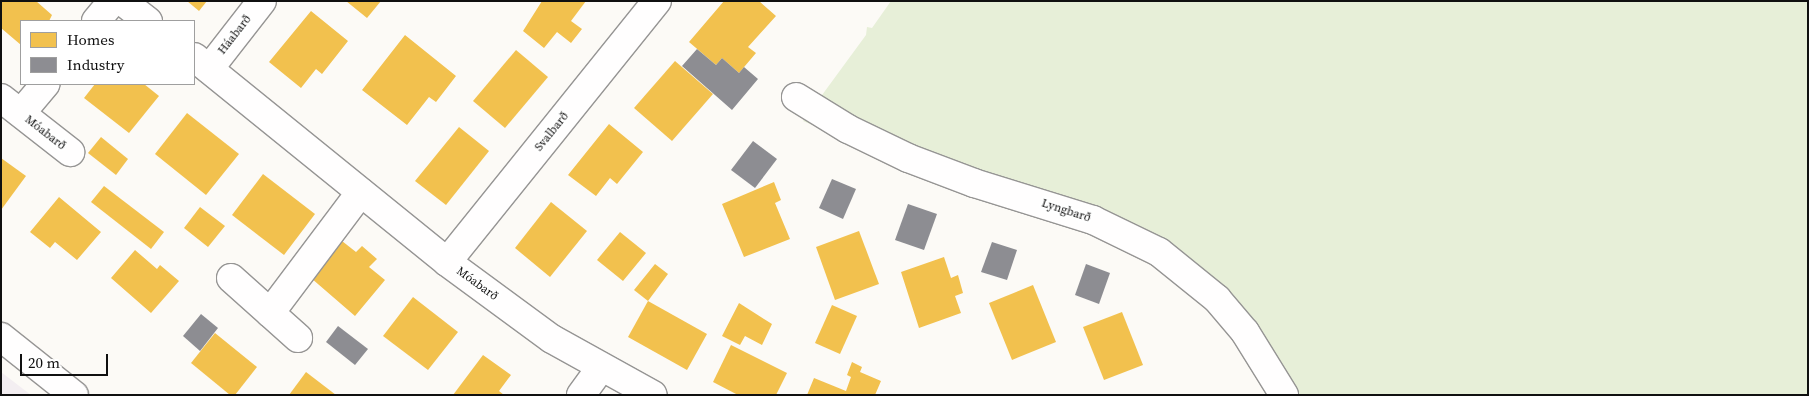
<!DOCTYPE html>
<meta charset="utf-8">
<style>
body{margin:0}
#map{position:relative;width:1809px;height:396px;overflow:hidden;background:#fcfaf6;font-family:"Source Serif 4",serif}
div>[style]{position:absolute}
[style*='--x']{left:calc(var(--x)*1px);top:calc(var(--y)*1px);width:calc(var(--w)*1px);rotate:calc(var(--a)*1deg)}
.industrial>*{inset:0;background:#f3eef1}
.green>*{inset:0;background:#e7efd8}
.homes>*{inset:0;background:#f2c14e}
.industry>*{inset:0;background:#8d8d92}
.roads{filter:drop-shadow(1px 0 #969594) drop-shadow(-1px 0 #969594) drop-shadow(0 1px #969594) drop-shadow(0 -1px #969594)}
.minor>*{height:28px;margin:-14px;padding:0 14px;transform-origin:14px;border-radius:14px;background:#fffefe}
span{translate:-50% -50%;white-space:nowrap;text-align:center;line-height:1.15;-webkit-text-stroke:5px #fff;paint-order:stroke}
.street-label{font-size:12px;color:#101010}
.frame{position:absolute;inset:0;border:2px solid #101010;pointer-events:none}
.legend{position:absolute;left:20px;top:20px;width:175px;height:65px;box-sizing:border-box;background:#fff;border:1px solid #9f9f9f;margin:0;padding:6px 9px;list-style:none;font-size:15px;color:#101010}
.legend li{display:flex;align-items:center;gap:10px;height:25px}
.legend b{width:25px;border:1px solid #9f9f9f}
.scale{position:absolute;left:20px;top:354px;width:88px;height:22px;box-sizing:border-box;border:2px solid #101010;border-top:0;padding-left:6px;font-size:15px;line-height:18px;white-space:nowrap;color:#101010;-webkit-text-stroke:4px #fff;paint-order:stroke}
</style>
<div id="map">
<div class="industrial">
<div style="clip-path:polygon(1px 372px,31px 395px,1px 395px)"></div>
</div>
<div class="green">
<div style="clip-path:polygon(891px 1px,1808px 1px,1808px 395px,1299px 395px,1267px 341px,1137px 229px,910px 167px,803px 121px,866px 35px,867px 27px,872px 28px)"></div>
</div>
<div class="homes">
<div style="clip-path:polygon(1px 1px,36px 1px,52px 15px,49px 21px,21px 21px,21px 45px,1px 28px)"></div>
<div style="clip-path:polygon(187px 1px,207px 1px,199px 11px)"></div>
<div style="clip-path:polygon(346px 1px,381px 1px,367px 18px)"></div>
<div style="clip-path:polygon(542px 1px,586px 1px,571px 21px,582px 29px,571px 43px,557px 32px,544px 48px,523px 31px)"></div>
<div style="clip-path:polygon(724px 1px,759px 1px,776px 16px,748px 47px,756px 53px,739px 73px,722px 58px,716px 65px,689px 42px)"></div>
<div style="clip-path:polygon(311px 11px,348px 41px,322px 74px,316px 69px,301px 88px,269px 62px)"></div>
<div style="clip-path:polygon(405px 35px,456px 76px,436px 102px,429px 97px,407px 125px,362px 90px)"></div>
<div style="clip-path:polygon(516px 50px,548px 77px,505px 128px,473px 101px)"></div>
<div style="clip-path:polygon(675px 61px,713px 94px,672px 141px,634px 108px)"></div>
<div style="clip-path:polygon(95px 84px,144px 84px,159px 96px,129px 133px,84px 98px)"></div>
<div style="clip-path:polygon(187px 113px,239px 154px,206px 195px,155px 154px)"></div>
<div style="clip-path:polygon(609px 124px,643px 152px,617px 184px,610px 178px,596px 196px,568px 175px)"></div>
<div style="clip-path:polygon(459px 127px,489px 151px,446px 205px,415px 181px)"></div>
<div style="clip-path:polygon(101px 137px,128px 159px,116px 175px,88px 153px)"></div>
<div style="clip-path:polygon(1px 158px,26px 176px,1px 210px)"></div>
<div style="clip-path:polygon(263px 174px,315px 214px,284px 255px,232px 215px)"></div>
<div style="clip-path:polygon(774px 182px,781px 200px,775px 203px,790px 239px,744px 257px,722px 204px)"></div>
<div style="clip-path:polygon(104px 186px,164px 232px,151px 249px,91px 202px)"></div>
<div style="clip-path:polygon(59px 197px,101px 232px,77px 260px,55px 242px,50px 248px,30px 232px)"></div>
<div style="clip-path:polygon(551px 202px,587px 231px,550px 277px,515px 248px)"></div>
<div style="clip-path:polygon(200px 207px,225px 226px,208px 247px,184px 228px)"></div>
<div style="clip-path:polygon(859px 231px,879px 284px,835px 300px,816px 247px)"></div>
<div style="clip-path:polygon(620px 232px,646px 253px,623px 281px,597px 260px)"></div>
<div style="clip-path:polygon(342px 241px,356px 252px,362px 246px,377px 259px,369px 267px,385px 280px,355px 316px,311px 278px)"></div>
<div style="clip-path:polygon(135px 250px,157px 269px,160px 265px,179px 281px,151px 313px,111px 278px)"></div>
<div style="clip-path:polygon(944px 257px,951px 278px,958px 275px,963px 293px,955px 296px,961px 313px,919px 328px,901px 272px)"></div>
<div style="clip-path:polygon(655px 264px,668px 274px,648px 301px,634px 290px)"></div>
<div style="clip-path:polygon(1033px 285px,1056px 342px,1012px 360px,989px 303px)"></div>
<div style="clip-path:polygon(413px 297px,458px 332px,428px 370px,383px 336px)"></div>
<div style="clip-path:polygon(648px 301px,707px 334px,687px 370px,628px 337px)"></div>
<div style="clip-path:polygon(739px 303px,772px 324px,762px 345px,745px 336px,740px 345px,722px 336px)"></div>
<div style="clip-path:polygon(832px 305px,857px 316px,840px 354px,815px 343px)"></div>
<div style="clip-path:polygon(1122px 312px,1143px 365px,1104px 380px,1083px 327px)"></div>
<div style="clip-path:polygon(215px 333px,257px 367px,235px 395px,230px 395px,191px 363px)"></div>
<div style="clip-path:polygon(731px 345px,787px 373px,776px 395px,738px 395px,713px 382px)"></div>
<div style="clip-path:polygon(483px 355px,511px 375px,499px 391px,504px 395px,453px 395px)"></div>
<div style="clip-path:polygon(852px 362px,862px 367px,860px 372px,881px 381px,875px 395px,807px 395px,814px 378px,846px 391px,851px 377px,847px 375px)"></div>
<div style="clip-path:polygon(306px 372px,336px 395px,289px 395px)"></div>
</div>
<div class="industry">
<div style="clip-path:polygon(697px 49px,716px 65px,722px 58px,739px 73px,744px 67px,758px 79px,732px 110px,682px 66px)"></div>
<div style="clip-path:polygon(753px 141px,777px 159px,755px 188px,731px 170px)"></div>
<div style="clip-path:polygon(832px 179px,856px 189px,843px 219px,819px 208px)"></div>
<div style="clip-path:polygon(908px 204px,937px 214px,924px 250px,895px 240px)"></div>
<div style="clip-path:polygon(992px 242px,1017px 250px,1007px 280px,981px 272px)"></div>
<div style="clip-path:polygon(1086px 264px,1110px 273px,1099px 304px,1075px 295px)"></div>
<div style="clip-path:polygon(201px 314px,218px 328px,200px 351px,183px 336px)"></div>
<div style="clip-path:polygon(338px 326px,368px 349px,355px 365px,326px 342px)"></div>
</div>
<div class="roads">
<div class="minor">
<div style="--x:122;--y:1;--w:33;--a:38"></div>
<div style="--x:96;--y:21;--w:26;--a:-50"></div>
<div style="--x:194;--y:57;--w:326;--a:39"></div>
<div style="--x:447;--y:262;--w:130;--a:36.3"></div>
<div style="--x:552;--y:339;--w:115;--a:29"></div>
<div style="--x:209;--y:69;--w:86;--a:-52.1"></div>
<div style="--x:796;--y:97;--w:61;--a:31.6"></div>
<div style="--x:848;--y:129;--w:67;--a:25.8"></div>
<div style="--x:908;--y:158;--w:71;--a:20.7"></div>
<div style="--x:974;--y:183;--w:125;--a:17.3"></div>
<div style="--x:1093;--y:220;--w:73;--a:25.9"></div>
<div style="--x:1159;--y:252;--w:75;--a:39"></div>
<div style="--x:1217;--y:299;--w:43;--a:49.7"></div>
<div style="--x:1245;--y:332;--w:74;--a:58.2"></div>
<div style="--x:1;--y:98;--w:88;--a:38"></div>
<div style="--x:21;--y:113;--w:38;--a:-50"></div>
<div style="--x:447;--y:262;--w:335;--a:-51.2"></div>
<div style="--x:231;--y:278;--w:90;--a:41.8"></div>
<div style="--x:270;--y:313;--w:151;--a:-53.1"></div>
<div style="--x:1;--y:337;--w:93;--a:38.5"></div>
<div style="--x:581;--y:395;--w:34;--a:-54"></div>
</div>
</div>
<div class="street-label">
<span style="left:235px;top:35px;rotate:-52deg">Háabarð</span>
<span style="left:552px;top:132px;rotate:-51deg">Svalbarð</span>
<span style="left:45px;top:133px;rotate:38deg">Móabarð</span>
<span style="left:1066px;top:211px;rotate:18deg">Lyngbarð</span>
<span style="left:477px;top:284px;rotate:36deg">Móabarð</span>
</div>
<div class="frame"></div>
<ul class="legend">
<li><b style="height:14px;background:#f2c14e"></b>Homes</li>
<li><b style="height:14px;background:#8d8d92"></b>Industry</li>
</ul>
<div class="scale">20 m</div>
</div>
